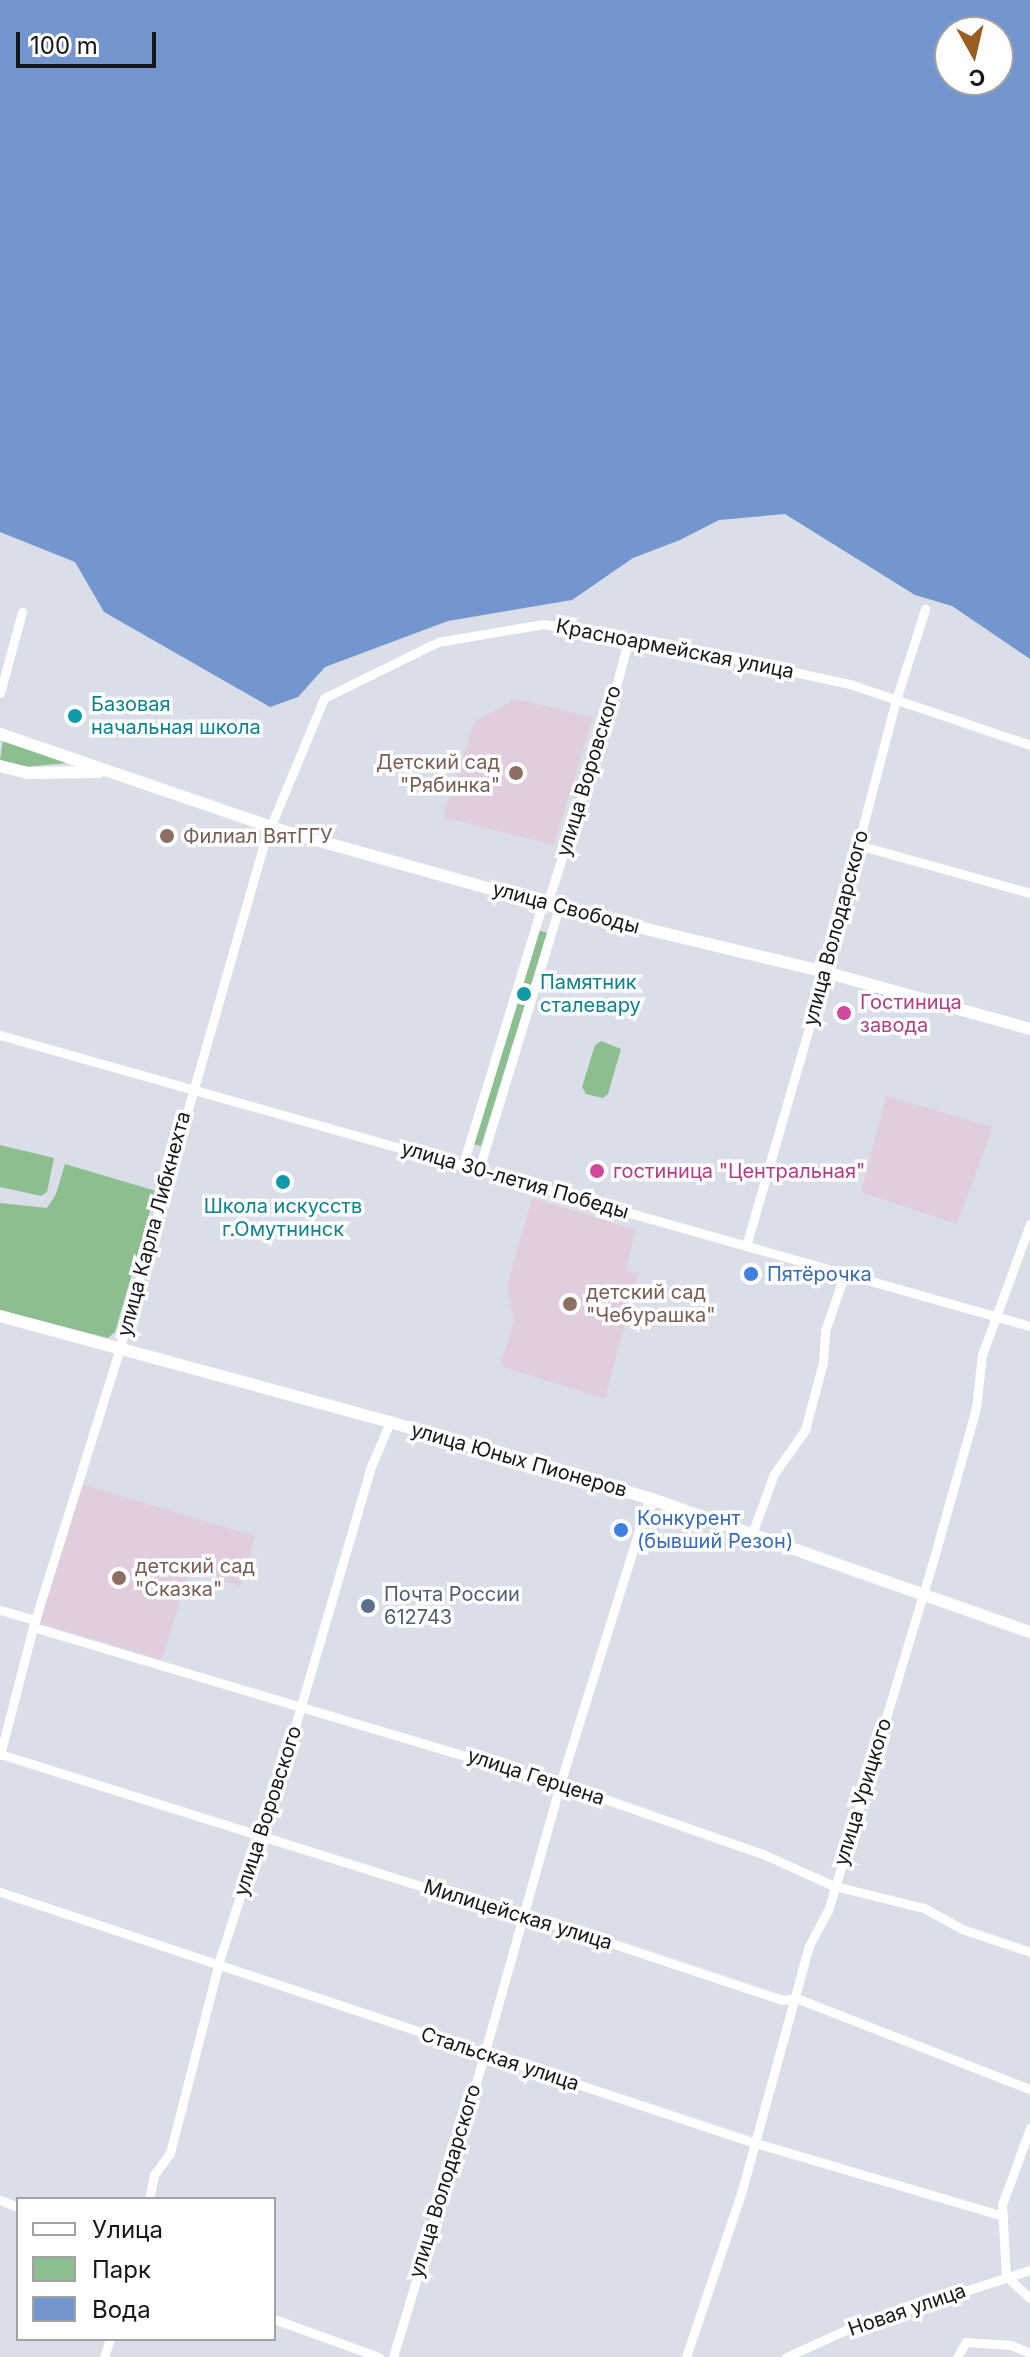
<!DOCTYPE html>
<meta charset="utf-8">
<style>
body{margin:0}
#map{position:relative;width:1030px;height:2357px;overflow:hidden;background:#dadee8;font-family:Inter,sans-serif}
div>[style]{position:absolute}
[style*='--x']{left:calc(var(--x)*1px);top:calc(var(--y)*1px);width:calc(var(--w)*1px);rotate:calc(var(--a)*1deg)}
.education>*{inset:0;background:#e0cedf}
.green>*{inset:0;background:#8cbe8f}
.water>*{inset:0;background:#7396ce}
.street>*{height:9px;margin:-4.5px;padding:0 4.5px;transform-origin:4.5px;border-radius:4.5px;background:#fff}
.secondary>*{height:12px;margin:-6px;padding:0 6px;transform-origin:6px;border-radius:6px;background:#fff}
.dots>*{width:22px;height:22px;translate:-50% -50%;box-sizing:border-box;border:4px solid #fff;border-radius:50%}
span{translate:-50% -50%;white-space:nowrap;text-align:center;line-height:1.15;-webkit-text-stroke:7px #fff;paint-order:stroke}
.street-label{font-size:20px;color:#16171a}
.culture-label{font-size:20px;color:#0d838f}
.left{translate:0 -50%;text-align:left}
.education-label{font-size:20px;color:#785e54}
.right{translate:-100% -50%;text-align:right}
.hotel-label{font-size:20px;color:#b23c85}
.shop-label{font-size:20px;color:#366cbe}
.service-label{font-size:20px;color:#4e5e75}
.legend{position:absolute;left:16px;top:2197px;width:260px;height:144px;box-sizing:border-box;background:#fff;border:2px solid #a2a2a3;margin:0;padding:10px 14px;list-style:none;font-size:24px;color:#16171a}
.legend li{display:flex;align-items:center;gap:16px;height:40px}
.legend b{width:40px;border:2px solid #a2a2a3}
.north{position:absolute;left:934px;top:16px;width:80px;height:80px;box-sizing:border-box;background:#fff;border:2px solid #a2a2a3;border-radius:50%;rotate:172deg;font-size:22px;font-weight:700;line-height:32px;text-align:center;color:#16171a}
.north::after{content:'';display:block;margin:auto;width:28px;height:36px;background:#9a5c21;clip-path:polygon(50% 0,100% 100%,50% 72%,0 100%)}
.scale{position:absolute;left:16px;top:32px;width:140px;height:36px;box-sizing:border-box;border:4px solid #16171a;border-top:0;padding-left:10px;font-size:24px;line-height:28px;white-space:nowrap;color:#16171a;-webkit-text-stroke:6px #fff;paint-order:stroke}
</style>
<div id="map">
<div class="education">
<div style="clip-path:polygon(516px 699px,593px 717px,554px 845px,443px 817px,475px 721px)"></div>
<div style="clip-path:polygon(886px 1096px,993px 1127px,957px 1224px,861px 1192px)"></div>
<div style="clip-path:polygon(532px 1198px,636px 1230px,626px 1270px,638px 1274px,605px 1399px,500px 1366px,514px 1322px,507px 1287px)"></div>
<div style="clip-path:polygon(81px 1484px,255px 1536px,240px 1586px,189px 1571px,162px 1660px,39px 1623px)"></div>
</div>
<div class="green">
<div style="clip-path:polygon(3px 740px,66px 761px,67px 763px,25px 767px,5px 762px,0 760px)"></div>
<div style="clip-path:polygon(538px 930px,547px 933px,481px 1146px,472px 1144px)"></div>
<div style="clip-path:polygon(601px 1041px,621px 1049px,608px 1094px,603px 1098px,586px 1094px,582px 1087px,595px 1045px)"></div>
<div style="clip-path:polygon(0 1145px,54px 1158px,47px 1192px,41px 1196px,0 1187px)"></div>
<div style="clip-path:polygon(65px 1164px,156px 1191px,115px 1332px,108px 1338px,0 1310px,0 1203px,47px 1208px,56px 1194px)"></div>
</div>
<div class="water">
<div style="clip-path:polygon(evenodd,0 0,1030px 0,1030px 659px,952px 606px,915px 595px,785px 514px,719px 520px,680px 540px,633px 558px,572px 600px,448px 621px,325px 667px,298px 697px,270px 707px,104px 612px,75px 562px,0 532px,0 0,950px 32px,998px 32px,998px 80px,950px 80px,950px 32px)"></div>
</div>
<div class="street">
<div style="--x:0;--y:693;--w:84;--a:-74.8"></div>
<div style="--x:858;--y:845;--w:179;--a:15.6"></div>
<div style="--x:547;--y:904;--w:198;--a:-72"></div>
<div style="--x:608;--y:716;--w:81;--a:-74.9"></div>
<div style="--x:0;--y:1035;--w:1070;--a:15.78"></div>
<div style="--x:463;--y:1164;--w:273;--a:-73"></div>
<div style="--x:479;--y:1169;--w:273;--a:-73"></div>
<div style="--x:746;--y:1246;--w:285;--a:-73.9"></div>
<div style="--x:825;--y:972;--w:281;--a:-75.4"></div>
<div style="--x:896;--y:700;--w:96;--a:-72.3"></div>
<div style="--x:752;--y:1534;--w:64;--a:-69.9"></div>
<div style="--x:774;--y:1474;--w:54;--a:-54.8"></div>
<div style="--x:805;--y:1430;--w:70;--a:-75.2"></div>
<div style="--x:823;--y:1362;--w:31;--a:-86"></div>
<div style="--x:825;--y:1331;--w:61;--a:-71"></div>
<div style="--x:0;--y:1610;--w:37;--a:16"></div>
<div style="--x:33;--y:1627;--w:570;--a:16.62"></div>
<div style="--x:579;--y:1790;--w:195;--a:19.2"></div>
<div style="--x:763;--y:1854;--w:78;--a:24.3"></div>
<div style="--x:834;--y:1886;--w:93;--a:13.7"></div>
<div style="--x:924;--y:1908;--w:43;--a:28.9"></div>
<div style="--x:962;--y:1929;--w:72;--a:18.7"></div>
<div style="--x:0;--y:1754;--w:535;--a:17.42"></div>
<div style="--x:510;--y:1914;--w:14;--a:0"></div>
<div style="--x:524;--y:1914;--w:272;--a:18.4"></div>
<div style="--x:782;--y:2000;--w:14;--a:-8"></div>
<div style="--x:796;--y:1998;--w:251;--a:21.3"></div>
<div style="--x:0;--y:1755;--w:132;--a:-75.5"></div>
<div style="--x:33;--y:1627;--w:293;--a:-72.7"></div>
<div style="--x:120;--y:1347;--w:527;--a:-74.04"></div>
<div style="--x:265;--y:840;--w:154;--a:-67.4"></div>
<div style="--x:324;--y:698;--w:127;--a:-26.2"></div>
<div style="--x:438;--y:642;--w:107;--a:-9.7"></div>
<div style="--x:543;--y:624;--w:125;--a:9.2"></div>
<div style="--x:666;--y:644;--w:188;--a:12.3"></div>
<div style="--x:850;--y:684;--w:190;--a:18.7"></div>
<div style="--x:0;--y:1892;--w:792;--a:18.39"></div>
<div style="--x:752;--y:2142;--w:262;--a:16.4"></div>
<div style="--x:1030;--y:2128;--w:82;--a:110"></div>
<div style="--x:1002;--y:2205;--w:71;--a:86.8"></div>
<div style="--x:1006;--y:2276;--w:33;--a:43"></div>
<div style="--x:149;--y:2199;--w:25;--a:-78"></div>
<div style="--x:154;--y:2175;--w:27;--a:-54"></div>
<div style="--x:170;--y:2153;--w:204;--a:-75.6"></div>
<div style="--x:221;--y:1955;--w:226;--a:-72"></div>
<div style="--x:291;--y:1740;--w:282;--a:-73.7"></div>
<div style="--x:370;--y:1469;--w:51;--a:-66.9"></div>
<div style="--x:0;--y:2200;--w:19;--a:21"></div>
<div style="--x:274;--y:2319;--w:112;--a:19.9"></div>
<div style="--x:104;--y:2357;--w:19;--a:-72"></div>
<div style="--x:393;--y:2357;--w:315;--a:-73.2"></div>
<div style="--x:484;--y:2055;--w:281;--a:-74.3"></div>
<div style="--x:560;--y:1784;--w:300;--a:-72.7"></div>
<div style="--x:686;--y:2357;--w:172;--a:-71.4"></div>
<div style="--x:741;--y:2194;--w:257;--a:-74.7"></div>
<div style="--x:809;--y:1946;--w:40;--a:-62"></div>
<div style="--x:828;--y:1911;--w:380;--a:-73.3"></div>
<div style="--x:937;--y:1547;--w:144;--a:-74.3"></div>
<div style="--x:976;--y:1408;--w:53;--a:-83.5"></div>
<div style="--x:982;--y:1355;--w:140;--a:-69.9"></div>
<div style="--x:786;--y:2357;--w:66;--a:-24.2"></div>
<div style="--x:846;--y:2330;--w:194;--a:-18.1"></div>
<div style="--x:957;--y:2357;--w:17;--a:-59"></div>
<div style="--x:966;--y:2342;--w:45;--a:3.8"></div>
<div style="--x:1011;--y:2345;--w:21;--a:23"></div>
</div>
<div class="secondary">
<div style="--x:0;--y:734;--w:296;--a:18.9"></div>
<div style="--x:280;--y:830;--w:290;--a:15.6"></div>
<div style="--x:559;--y:908;--w:274;--a:13.5"></div>
<div style="--x:825;--y:972;--w:213;--a:15.5"></div>
<div style="--x:0;--y:766;--w:29;--a:14"></div>
<div style="--x:28;--y:773;--w:71;--a:-0.8"></div>
<div style="--x:0;--y:1316;--w:404;--a:15.2"></div>
<div style="--x:390;--y:1422;--w:270;--a:16.4"></div>
<div style="--x:649;--y:1498;--w:404;--a:19.4"></div>
</div>
<div class="dots">
<div style="left:75px;top:716px;background:#0f9aa8"></div>
<div style="left:516px;top:773px;background:#8d6e63"></div>
<div style="left:167px;top:836px;background:#8d6e63"></div>
<div style="left:524px;top:994px;background:#0f9aa8"></div>
<div style="left:844px;top:1013px;background:#d1479c"></div>
<div style="left:597px;top:1171px;background:#d1479c"></div>
<div style="left:283px;top:1182px;background:#0f9aa8"></div>
<div style="left:751px;top:1274px;background:#3f7fe0"></div>
<div style="left:570px;top:1304px;background:#8d6e63"></div>
<div style="left:621px;top:1530px;background:#3f7fe0"></div>
<div style="left:119px;top:1578px;background:#8d6e63"></div>
<div style="left:368px;top:1606px;background:#5c6f8a"></div>
</div>
<div class="street-label">
<span style="left:675px;top:649px;rotate:11deg">Красноармейская улица</span>
<span style="left:589px;top:771px;rotate:-73deg">улица Воровского</span>
<span style="left:566px;top:908px;rotate:15deg">улица Свободы</span>
<span style="left:836px;top:928px;rotate:-75deg">улица Володарского</span>
<span style="left:515px;top:1180px;rotate:16deg">улица 30-летия Победы</span>
<span style="left:154px;top:1224px;rotate:-75deg">улица Карла Либкнехта</span>
<span style="left:519px;top:1460px;rotate:16deg">улица Юных Пионеров</span>
<span style="left:536px;top:1777px;rotate:18deg">улица Герцена</span>
<span style="left:863px;top:1792px;rotate:-73deg">улица Урицкого</span>
<span style="left:268px;top:1811px;rotate:-72deg">улица Воровского</span>
<span style="left:518px;top:1915px;rotate:17deg">Милицейская улица</span>
<span style="left:500px;top:2059px;rotate:18deg">Стальская улица</span>
<span style="left:445px;top:2181px;rotate:-73deg">улица Володарского</span>
<span style="left:907px;top:2310px;rotate:-19deg">Новая улица</span>
</div>
<div class="culture-label">
<span class="left" style="left:91px;top:716px">Базовая<br>начальная школа</span>
<span class="left" style="left:540px;top:994px">Памятник<br>сталевару</span>
<span style="left:283px;top:1218px">Школа искусств<br>г.Омутнинск</span>
</div>
<div class="education-label">
<span class="right" style="left:500px;top:774px">Детский сад<br>"Рябинка"</span>
<span class="left" style="left:183px;top:836px">Филиал ВятГГУ</span>
<span class="left" style="left:586px;top:1304px">детский сад<br>"Чебурашка"</span>
<span class="left" style="left:135px;top:1578px">детский сад<br>"Сказка"</span>
</div>
<div class="hotel-label">
<span class="left" style="left:860px;top:1014px">Гостиница<br>завода</span>
<span class="left" style="left:613px;top:1171px">гостиница "Центральная"</span>
</div>
<div class="shop-label">
<span class="left" style="left:767px;top:1274px">Пятёрочка</span>
<span class="left" style="left:637px;top:1530px">Конкурент<br>(бывший Резон)</span>
</div>
<div class="service-label">
<span class="left" style="left:384px;top:1606px">Почта России<br>612743</span>
</div>
<ul class="legend">
<li><b style="height:10px;background:#fff"></b>Улица</li>
<li><b style="height:22px;background:#8cbe8f"></b>Парк</li>
<li><b style="height:22px;background:#7396ce"></b>Вода</li>
</ul>
<div class="north">С</div>
<div class="scale">100 m</div>
</div>
